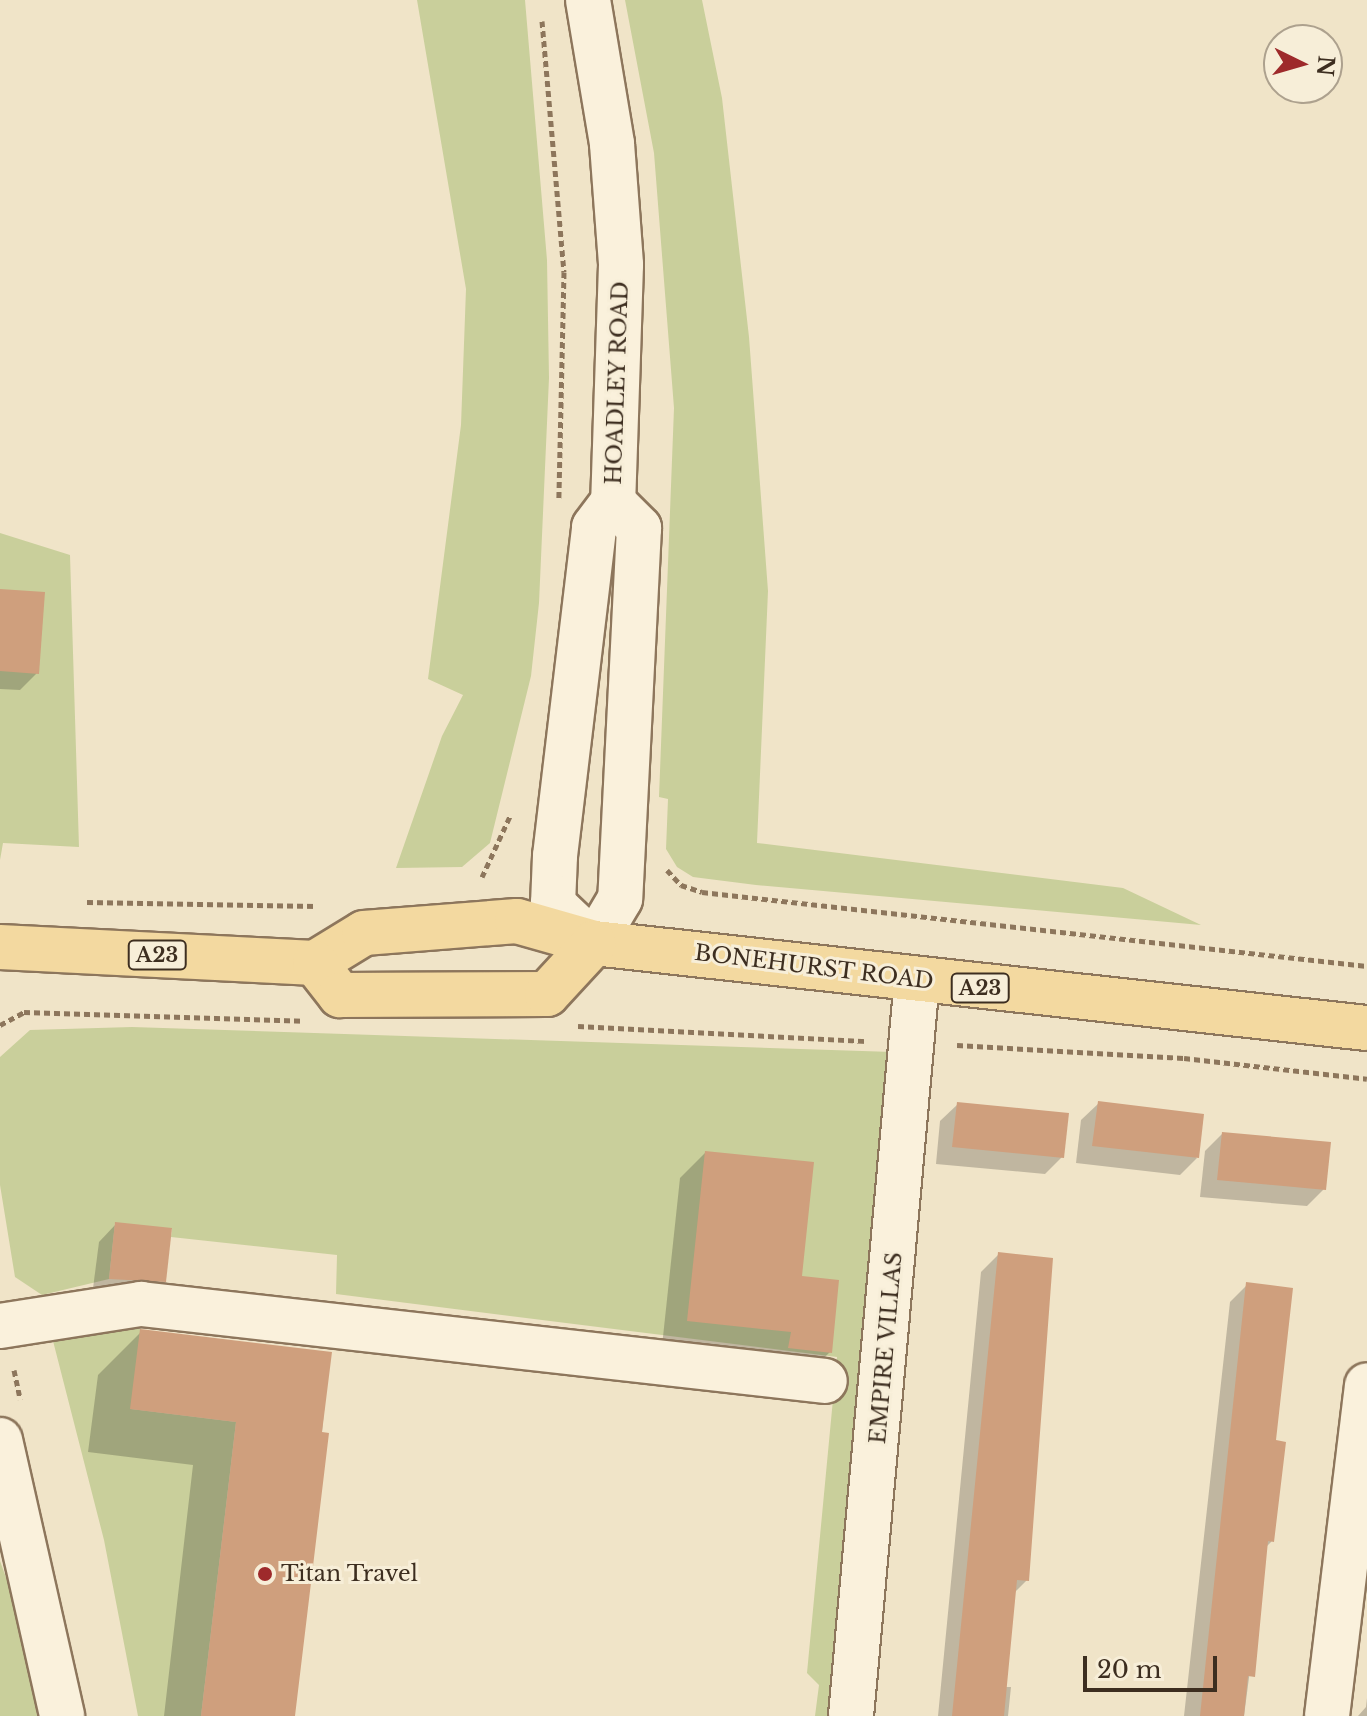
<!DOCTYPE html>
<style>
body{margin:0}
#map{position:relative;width:1367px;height:1716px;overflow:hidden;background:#f0e4c8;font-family:"Libre Baskerville",serif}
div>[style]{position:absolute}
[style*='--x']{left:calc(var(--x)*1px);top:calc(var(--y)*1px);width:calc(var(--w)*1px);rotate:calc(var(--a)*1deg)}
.green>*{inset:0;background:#c9cf9b}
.shadow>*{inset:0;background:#0003}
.building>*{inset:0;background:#cf9f7d}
.path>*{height:5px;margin-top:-2.5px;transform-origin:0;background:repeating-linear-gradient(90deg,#8d765c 0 6px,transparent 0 10px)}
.roads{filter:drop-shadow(2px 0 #8d765c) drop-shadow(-2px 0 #8d765c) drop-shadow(0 2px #8d765c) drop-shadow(0 -2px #8d765c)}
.minor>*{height:44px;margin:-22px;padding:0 22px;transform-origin:22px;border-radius:22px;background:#faf1dc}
.major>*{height:44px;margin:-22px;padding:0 22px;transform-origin:22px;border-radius:22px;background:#f3d9a0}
.dots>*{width:22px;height:22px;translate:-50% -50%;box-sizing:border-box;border:4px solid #f7eed8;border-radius:50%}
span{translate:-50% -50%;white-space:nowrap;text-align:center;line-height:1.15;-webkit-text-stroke:6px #f7eed8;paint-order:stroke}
.shield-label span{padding:2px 6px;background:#f7eed8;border:2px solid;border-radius:6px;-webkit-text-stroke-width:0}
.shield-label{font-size:20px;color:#3d2e20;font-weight:700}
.street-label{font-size:22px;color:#3d2e20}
.poi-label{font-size:22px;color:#3d2e20}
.left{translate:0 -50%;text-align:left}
.north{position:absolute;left:1263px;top:24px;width:80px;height:80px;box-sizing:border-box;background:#f7eed8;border:2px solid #ada18e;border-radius:50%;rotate:95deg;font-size:22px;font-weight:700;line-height:32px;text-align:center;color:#3d2e20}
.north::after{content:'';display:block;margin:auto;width:28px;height:36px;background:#9e2a2b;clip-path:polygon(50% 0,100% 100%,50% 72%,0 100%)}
.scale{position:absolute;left:1083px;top:1656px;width:134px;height:36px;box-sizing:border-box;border:4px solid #3d2e20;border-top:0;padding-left:10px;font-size:24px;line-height:28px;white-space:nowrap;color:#3d2e20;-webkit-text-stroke:6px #f7eed8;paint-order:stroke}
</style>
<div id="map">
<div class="green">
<div style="clip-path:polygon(417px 0,525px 0,547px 260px,549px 378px,539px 603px,531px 676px,490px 843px,462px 867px,396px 868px,442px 736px,463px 695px,428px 679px,461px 425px,466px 289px)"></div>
<div style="clip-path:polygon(625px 0,702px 0,722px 98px,749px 337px,768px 591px,757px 843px,1123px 888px,1201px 925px,756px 885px,693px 877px,677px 867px,666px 849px,668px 799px,659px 797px,674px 408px,654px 153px)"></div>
<div style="clip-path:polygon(0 533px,70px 555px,79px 847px,3px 843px,0 860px)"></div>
<div style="clip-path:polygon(132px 1027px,893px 1052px,828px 1716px,815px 1716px,819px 1685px,807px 1673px,837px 1357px,336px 1294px,337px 1255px,171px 1237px,172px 1229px,115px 1223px,109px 1279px,42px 1295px,15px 1277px,0 1185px,0 1057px,30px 1030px)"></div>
<div style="clip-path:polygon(89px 1323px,141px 1329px,131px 1409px,236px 1422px,201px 1716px,138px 1716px,104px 1540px,52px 1337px)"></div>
<div style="clip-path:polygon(0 1561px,27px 1635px,37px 1716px,0 1716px)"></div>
</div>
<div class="shadow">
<div style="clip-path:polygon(0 591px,37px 673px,20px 690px,0 689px)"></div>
<div style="clip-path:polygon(1099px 1103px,1197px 1158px,1180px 1175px,1076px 1163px,1081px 1120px)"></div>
<div style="clip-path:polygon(958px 1104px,1062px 1157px,1045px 1174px,936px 1164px,940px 1121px)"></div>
<div style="clip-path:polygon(1222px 1134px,1324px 1189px,1307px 1206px,1200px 1197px,1205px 1151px)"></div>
<div style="clip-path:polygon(705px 1153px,800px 1278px,830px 1352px,804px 1377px,662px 1346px,680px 1178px)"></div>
<div style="clip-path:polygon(116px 1224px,164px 1281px,147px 1298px,92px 1296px,99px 1242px)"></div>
<div style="clip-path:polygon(999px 1254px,1027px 1580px,1014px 1593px,1005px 1687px,1011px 1687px,1008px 1716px,938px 1716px,981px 1272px)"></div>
<div style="clip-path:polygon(1247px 1285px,1274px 1442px,1272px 1541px,1266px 1547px,1244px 1716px,1184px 1716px,1230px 1302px)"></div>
<div style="clip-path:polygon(141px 1332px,330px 1353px,293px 1716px,164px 1716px,193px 1465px,88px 1452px,98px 1375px)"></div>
<div style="clip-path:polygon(1367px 1698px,1367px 1716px,1358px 1716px,1366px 1707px)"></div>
</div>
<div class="building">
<div style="clip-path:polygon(0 589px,45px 592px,39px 674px,0 671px)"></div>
<div style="clip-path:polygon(1098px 1101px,1204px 1114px,1199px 1158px,1092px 1146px)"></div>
<div style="clip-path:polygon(957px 1102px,1069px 1113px,1064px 1158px,952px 1147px)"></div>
<div style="clip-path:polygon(1222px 1132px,1331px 1142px,1326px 1190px,1217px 1180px)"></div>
<div style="clip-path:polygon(705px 1151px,814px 1162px,802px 1276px,839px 1280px,832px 1353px,788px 1348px,791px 1332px,687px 1321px)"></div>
<div style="clip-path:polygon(115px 1222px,172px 1228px,166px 1282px,109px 1279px)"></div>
<div style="clip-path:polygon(998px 1252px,1053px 1258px,1029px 1581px,1017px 1580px,1004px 1716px,952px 1716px)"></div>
<div style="clip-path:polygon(1246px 1282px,1293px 1288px,1276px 1440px,1286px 1442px,1274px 1542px,1268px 1541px,1255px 1677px,1248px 1676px,1244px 1716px,1200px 1716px)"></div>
<div style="clip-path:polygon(140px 1329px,332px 1352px,322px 1432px,329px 1433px,295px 1716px,201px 1716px,236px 1422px,130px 1409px)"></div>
</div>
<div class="path">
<div style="--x:542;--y:21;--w:252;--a:85"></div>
<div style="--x:564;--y:272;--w:226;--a:91.3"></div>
<div style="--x:667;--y:870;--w:21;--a:47"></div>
<div style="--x:681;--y:885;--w:22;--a:18"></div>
<div style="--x:702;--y:892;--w:669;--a:6.35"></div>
<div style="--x:482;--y:877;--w:69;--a:-65.3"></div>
<div style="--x:87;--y:902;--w:230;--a:1"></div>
<div style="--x:0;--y:1025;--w:27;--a:-28"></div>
<div style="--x:24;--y:1012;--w:280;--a:1.8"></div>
<div style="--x:578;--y:1026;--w:289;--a:3"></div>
<div style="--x:957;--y:1045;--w:227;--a:3.3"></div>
<div style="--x:1184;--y:1058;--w:184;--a:6.5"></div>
<div style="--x:14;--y:1370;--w:30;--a:78"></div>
</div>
<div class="roads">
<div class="minor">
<div style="--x:588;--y:0;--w:146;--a:80.5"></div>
<div style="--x:612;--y:144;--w:121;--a:85.7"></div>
<div style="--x:621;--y:265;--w:237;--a:91.9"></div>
<div style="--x:613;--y:502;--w:37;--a:45"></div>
<div style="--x:639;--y:528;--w:371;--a:92.9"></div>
<div style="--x:620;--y:899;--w:51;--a:120.6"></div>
<div style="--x:594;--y:943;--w:57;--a:-136.4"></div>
<div style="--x:553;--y:904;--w:48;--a:-87.6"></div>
<div style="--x:555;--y:856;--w:331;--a:-83.2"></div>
<div style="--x:594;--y:527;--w:31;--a:-53"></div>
<div style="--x:0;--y:1326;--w:143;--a:-8.9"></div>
<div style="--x:141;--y:1304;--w:688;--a:6.42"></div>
<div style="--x:0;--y:1440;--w:283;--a:77.3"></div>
<div style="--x:851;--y:1716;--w:740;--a:-84.88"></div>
<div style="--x:1327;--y:1716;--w:333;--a:-83.1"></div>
</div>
<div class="major">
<div style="--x:0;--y:947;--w:315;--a:2.9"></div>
<div style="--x:315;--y:963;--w:57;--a:-31.5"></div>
<div style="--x:364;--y:933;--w:153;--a:-4.5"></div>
<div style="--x:517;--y:921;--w:80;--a:15.9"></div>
<div style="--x:594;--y:943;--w:778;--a:6.28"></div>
<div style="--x:315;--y:963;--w:41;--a:52"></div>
<div style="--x:340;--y:995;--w:207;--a:-0.3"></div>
<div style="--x:547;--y:994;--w:69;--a:-47.3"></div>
</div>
</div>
<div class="dots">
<div style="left:265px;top:1574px;background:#9e2a2b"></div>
</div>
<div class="shield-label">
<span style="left:157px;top:955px">A23</span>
<span style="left:980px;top:988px">A23</span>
</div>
<div class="street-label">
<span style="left:617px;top:383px;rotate:-88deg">HOADLEY ROAD</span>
<span style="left:814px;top:967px;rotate:7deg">BONEHURST ROAD</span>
<span style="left:886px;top:1348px;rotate:-85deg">EMPIRE VILLAS</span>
</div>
<div class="poi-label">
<span class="left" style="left:281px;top:1574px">Titan Travel</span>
</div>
<div class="north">N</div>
<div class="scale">20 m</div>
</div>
